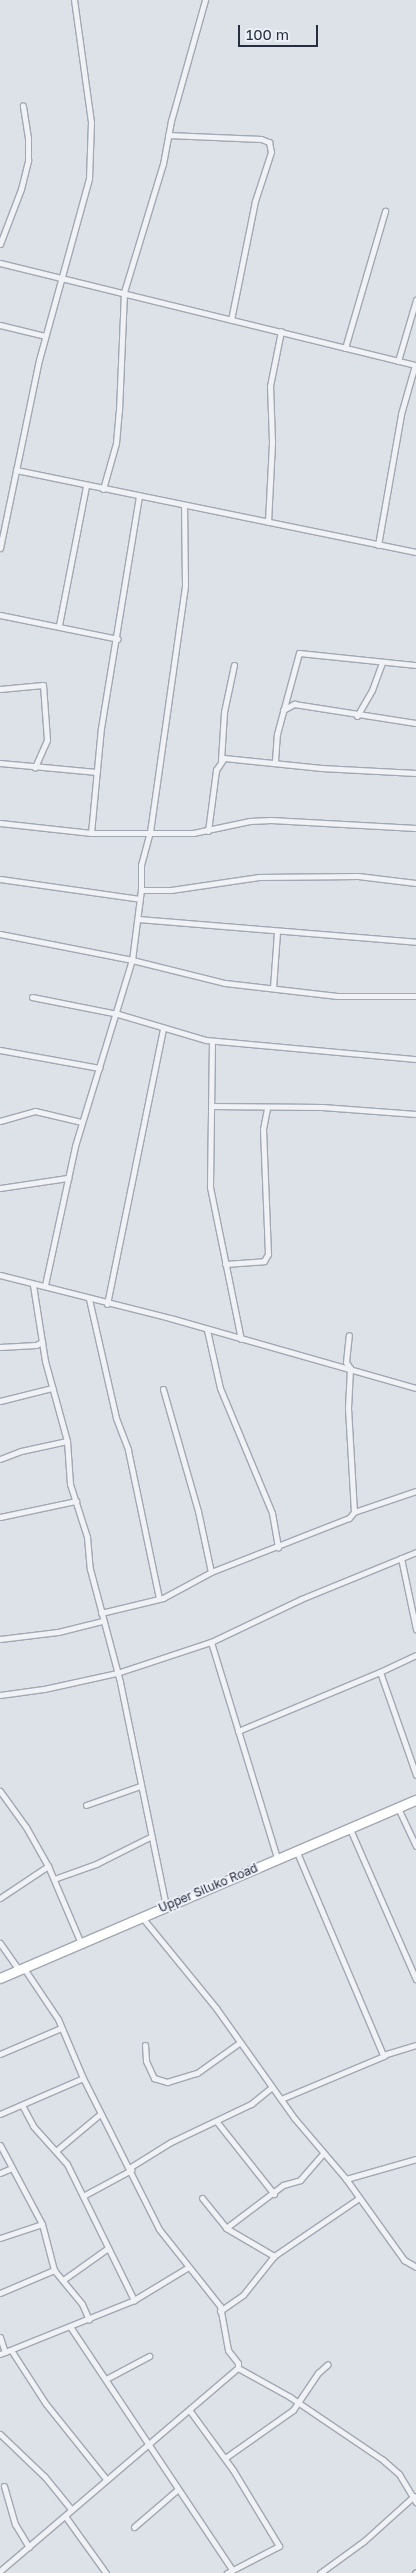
<!DOCTYPE html>
<style>
body{margin:0}
#map{position:relative;width:416px;height:2573px;overflow:hidden;background:#dde1e8;font-family:"Golos Text",sans-serif}
div>[style]{position:absolute}
[style*='--x']{left:calc(var(--x)*1px);top:calc(var(--y)*1px);width:calc(var(--w)*1px);rotate:calc(var(--a)*1deg)}
.roads{filter:drop-shadow(1px 0 #a2a8b2) drop-shadow(-1px 0 #a2a8b2) drop-shadow(0 1px #a2a8b2) drop-shadow(0 -1px #a2a8b2)}
.minor>*{height:5px;margin:-2.5px;padding:0 2.5px;transform-origin:2.5px;border-radius:2.5px;background:#f0f2f6}
.primary>*{height:9px;margin:-4.5px;padding:0 4.5px;transform-origin:4.5px;border-radius:4.5px;background:#fff}
span{translate:-50% -50%;white-space:nowrap;text-align:center;line-height:1.15;-webkit-text-stroke:4px #edf0f6;paint-order:stroke}
.street-label{font-size:12px;color:#262e40}
.scale{position:absolute;left:238px;top:25px;width:80px;height:22px;box-sizing:border-box;border:2px solid #262e40;border-top:0;padding-left:6px;font-size:15px;line-height:18px;white-space:nowrap;color:#262e40;-webkit-text-stroke:4px #edf0f6;paint-order:stroke}
</style>
<div id="map">
<div class="roads">
<div class="minor">
<div style="--x:168;--y:135;--w:93;--a:2.5"></div>
<div style="--x:261;--y:139;--w:9;--a:21"></div>
<div style="--x:269;--y:142;--w:10;--a:79"></div>
<div style="--x:271;--y:152;--w:52;--a:108.1"></div>
<div style="--x:255;--y:201;--w:121;--a:101.4"></div>
<div style="--x:0;--y:244;--w:59;--a:-69.1"></div>
<div style="--x:21;--y:189;--w:30;--a:-76"></div>
<div style="--x:28;--y:160;--w:22;--a:-90"></div>
<div style="--x:28;--y:138;--w:33;--a:-99"></div>
<div style="--x:0;--y:263;--w:428;--a:13.8"></div>
<div style="--x:0;--y:325;--w:46;--a:13.7"></div>
<div style="--x:345;--y:348;--w:143;--a:-73.7"></div>
<div style="--x:398;--y:361;--w:64;--a:-73.6"></div>
<div style="--x:16;--y:470;--w:408;--a:11.6"></div>
<div style="--x:103;--y:489;--w:48;--a:-74.2"></div>
<div style="--x:116;--y:443;--w:32;--a:-85"></div>
<div style="--x:119;--y:411;--w:119;--a:-87.6"></div>
<div style="--x:124;--y:292;--w:134;--a:-73.1"></div>
<div style="--x:163;--y:164;--w:44;--a:-79.5"></div>
<div style="--x:171;--y:121;--w:126;--a:-74.3"></div>
<div style="--x:268;--y:522;--w:80;--a:-87.1"></div>
<div style="--x:272;--y:442;--w:56;--a:-92"></div>
<div style="--x:270;--y:386;--w:56;--a:-78.7"></div>
<div style="--x:378;--y:545;--w:133;--a:-80"></div>
<div style="--x:401;--y:414;--w:51;--a:-74.1"></div>
<div style="--x:0;--y:548;--w:192;--a:-78.3"></div>
<div style="--x:39;--y:360;--w:188;--a:-74.6"></div>
<div style="--x:89;--y:179;--w:57;--a:-88"></div>
<div style="--x:91;--y:122;--w:123;--a:-97.9"></div>
<div style="--x:0;--y:615;--w:120;--a:11.5"></div>
<div style="--x:59;--y:625;--w:142;--a:-79"></div>
<div style="--x:0;--y:689;--w:43;--a:-5.3"></div>
<div style="--x:43;--y:685;--w:55;--a:85.8"></div>
<div style="--x:47;--y:740;--w:30;--a:114"></div>
<div style="--x:283;--y:710;--w:13;--a:-29"></div>
<div style="--x:294;--y:704;--w:123;--a:8.9"></div>
<div style="--x:357;--y:716;--w:30;--a:-60"></div>
<div style="--x:372;--y:690;--w:30;--a:-70"></div>
<div style="--x:221;--y:760;--w:48;--a:-86.4"></div>
<div style="--x:224;--y:712;--w:48;--a:-78"></div>
<div style="--x:275;--y:761;--w:27;--a:-86"></div>
<div style="--x:277;--y:734;--w:84;--a:-74.8"></div>
<div style="--x:299;--y:653;--w:118;--a:5.9"></div>
<div style="--x:0;--y:763;--w:97;--a:5.3"></div>
<div style="--x:0;--y:823;--w:92;--a:6.3"></div>
<div style="--x:91;--y:833;--w:102;--a:0"></div>
<div style="--x:193;--y:833;--w:58;--a:-11.9"></div>
<div style="--x:250;--y:821;--w:21;--a:-3"></div>
<div style="--x:271;--y:820;--w:145;--a:3.2"></div>
<div style="--x:208;--y:831;--w:62;--a:-82.5"></div>
<div style="--x:216;--y:770;--w:14;--a:-56"></div>
<div style="--x:224;--y:758;--w:98;--a:5.9"></div>
<div style="--x:321;--y:768;--w:95;--a:3"></div>
<div style="--x:91;--y:833;--w:105;--a:-84.6"></div>
<div style="--x:101;--y:728;--w:235;--a:-80.7"></div>
<div style="--x:0;--y:879;--w:141;--a:8.1"></div>
<div style="--x:141;--y:890;--w:30;--a:0"></div>
<div style="--x:171;--y:890;--w:89;--a:-8.4"></div>
<div style="--x:259;--y:877;--w:99;--a:-0.6"></div>
<div style="--x:358;--y:876;--w:58;--a:6.9"></div>
<div style="--x:138;--y:919;--w:279;--a:4.7"></div>
<div style="--x:0;--y:934;--w:135;--a:11.1"></div>
<div style="--x:132;--y:960;--w:96;--a:13.9"></div>
<div style="--x:225;--y:983;--w:113;--a:6.6"></div>
<div style="--x:337;--y:996;--w:79;--a:0"></div>
<div style="--x:273;--y:988;--w:56;--a:-85.9"></div>
<div style="--x:32;--y:997;--w:88;--a:11.2"></div>
<div style="--x:118;--y:1014;--w:92;--a:16.5"></div>
<div style="--x:206;--y:1040;--w:211;--a:5.2"></div>
<div style="--x:212;--y:1041;--w:146;--a:90.8"></div>
<div style="--x:210;--y:1187;--w:155;--a:78.5"></div>
<div style="--x:0;--y:1050;--w:101;--a:10.3"></div>
<div style="--x:211;--y:1106;--w:111;--a:0.5"></div>
<div style="--x:322;--y:1107;--w:94;--a:4.3"></div>
<div style="--x:0;--y:1121;--w:36;--a:-16"></div>
<div style="--x:35;--y:1111;--w:47;--a:13.4"></div>
<div style="--x:0;--y:1188;--w:69;--a:-8.4"></div>
<div style="--x:225;--y:1264;--w:39;--a:-4"></div>
<div style="--x:264;--y:1261;--w:8;--a:-60"></div>
<div style="--x:268;--y:1254;--w:125;--a:-92.3"></div>
<div style="--x:263;--y:1129;--w:21;--a:-79"></div>
<div style="--x:0;--y:1275;--w:175;--a:14.2"></div>
<div style="--x:170;--y:1318;--w:256;--a:15.9"></div>
<div style="--x:33;--y:1285;--w:77;--a:81"></div>
<div style="--x:45;--y:1361;--w:83;--a:74.6"></div>
<div style="--x:67;--y:1441;--w:43;--a:86"></div>
<div style="--x:70;--y:1484;--w:56;--a:72.2"></div>
<div style="--x:87;--y:1537;--w:32;--a:85"></div>
<div style="--x:90;--y:1569;--w:117;--a:75.1"></div>
<div style="--x:120;--y:1682;--w:229;--a:78.4"></div>
<div style="--x:45;--y:1285;--w:142;--a:-77.8"></div>
<div style="--x:75;--y:1146;--w:195;--a:-73"></div>
<div style="--x:132;--y:960;--w:71;--a:-82.7"></div>
<div style="--x:141;--y:890;--w:25;--a:-90"></div>
<div style="--x:141;--y:865;--w:34;--a:-75"></div>
<div style="--x:150;--y:832;--w:249;--a:-81.9"></div>
<div style="--x:185;--y:585;--w:79;--a:-90.7"></div>
<div style="--x:89;--y:1299;--w:122;--a:77.2"></div>
<div style="--x:116;--y:1418;--w:34;--a:69"></div>
<div style="--x:128;--y:1450;--w:151;--a:78.2"></div>
<div style="--x:107;--y:1304;--w:282;--a:-78.5"></div>
<div style="--x:207;--y:1330;--w:59;--a:77.4"></div>
<div style="--x:220;--y:1388;--w:135;--a:67.4"></div>
<div style="--x:272;--y:1513;--w:35;--a:80"></div>
<div style="--x:0;--y:1347;--w:36;--a:-3"></div>
<div style="--x:36;--y:1345;--w:7;--a:-27"></div>
<div style="--x:163;--y:1389;--w:127;--a:74"></div>
<div style="--x:198;--y:1511;--w:62;--a:78"></div>
<div style="--x:0;--y:1401;--w:54;--a:-14"></div>
<div style="--x:0;--y:1459;--w:22;--a:-21"></div>
<div style="--x:21;--y:1451;--w:47;--a:-12.3"></div>
<div style="--x:354;--y:1512;--w:65;--a:-18.7"></div>
<div style="--x:0;--y:1517;--w:78;--a:-11.9"></div>
<div style="--x:401;--y:1558;--w:73;--a:78.1"></div>
<div style="--x:101;--y:1613;--w:64;--a:-13.6"></div>
<div style="--x:163;--y:1598;--w:55;--a:-28.4"></div>
<div style="--x:211;--y:1572;--w:148;--a:-21.4"></div>
<div style="--x:349;--y:1518;--w:8;--a:-50"></div>
<div style="--x:354;--y:1512;--w:104;--a:-93.3"></div>
<div style="--x:348;--y:1408;--w:40;--a:-87.1"></div>
<div style="--x:350;--y:1368;--w:7;--a:-124"></div>
<div style="--x:346;--y:1362;--w:27;--a:-84"></div>
<div style="--x:0;--y:1639;--w:58;--a:-6.9"></div>
<div style="--x:58;--y:1632;--w:45;--a:-14"></div>
<div style="--x:211;--y:1642;--w:226;--a:73"></div>
<div style="--x:416;--y:1655;--w:40;--a:155"></div>
<div style="--x:380;--y:1672;--w:109;--a:70.7"></div>
<div style="--x:0;--y:1695;--w:44;--a:-7.8"></div>
<div style="--x:44;--y:1689;--w:75;--a:-12.4"></div>
<div style="--x:117;--y:1673;--w:99;--a:-18.3"></div>
<div style="--x:211;--y:1642;--w:100;--a:-25.5"></div>
<div style="--x:301;--y:1599;--w:124;--a:-22.2"></div>
<div style="--x:238;--y:1731;--w:154;--a:-22.6"></div>
<div style="--x:0;--y:1791;--w:44;--a:54.2"></div>
<div style="--x:26;--y:1827;--w:45;--a:60.6"></div>
<div style="--x:48;--y:1866;--w:82;--a:66.9"></div>
<div style="--x:86;--y:1805;--w:57;--a:-19.4"></div>
<div style="--x:398;--y:1808;--w:42;--a:64.7"></div>
<div style="--x:350;--y:1829;--w:164;--a:66.3"></div>
<div style="--x:296;--y:1850;--w:223;--a:67"></div>
<div style="--x:383;--y:2055;--w:34;--a:-17"></div>
<div style="--x:54;--y:1879;--w:45;--a:-19.7"></div>
<div style="--x:96;--y:1864;--w:60;--a:-26.6"></div>
<div style="--x:0;--y:1898;--w:58;--a:-33.7"></div>
<div style="--x:141;--y:1916;--w:119;--a:50.8"></div>
<div style="--x:216;--y:2008;--w:136;--a:54.6"></div>
<div style="--x:295;--y:2119;--w:79;--a:49.6"></div>
<div style="--x:346;--y:2179;--w:100;--a:54.4"></div>
<div style="--x:404;--y:2260;--w:14;--a:30"></div>
<div style="--x:0;--y:1943;--w:32;--a:55"></div>
<div style="--x:145;--y:2045;--w:16;--a:86"></div>
<div style="--x:146;--y:2061;--w:19;--a:65"></div>
<div style="--x:154;--y:2078;--w:14;--a:17"></div>
<div style="--x:167;--y:2082;--w:31;--a:-17"></div>
<div style="--x:197;--y:2073;--w:52;--a:-35.5"></div>
<div style="--x:0;--y:2054;--w:66;--a:-23.1"></div>
<div style="--x:281;--y:2099;--w:112;--a:-22.7"></div>
<div style="--x:22;--y:2105;--w:24;--a:62"></div>
<div style="--x:33;--y:2126;--w:51;--a:48.2"></div>
<div style="--x:67;--y:2164;--w:152;--a:63.8"></div>
<div style="--x:0;--y:2114;--w:90;--a:-23.4"></div>
<div style="--x:217;--y:2122;--w:92;--a:51.6"></div>
<div style="--x:0;--y:2145;--w:89;--a:62"></div>
<div style="--x:42;--y:2224;--w:48;--a:75.4"></div>
<div style="--x:54;--y:2270;--w:44;--a:50.5"></div>
<div style="--x:82;--y:2304;--w:17;--a:66"></div>
<div style="--x:57;--y:2150;--w:56;--a:-39.9"></div>
<div style="--x:129;--y:2168;--w:49;--a:-31.8"></div>
<div style="--x:171;--y:2142;--w:89;--a:-25.4"></div>
<div style="--x:251;--y:2104;--w:27;--a:-39"></div>
<div style="--x:0;--y:2173;--w:13;--a:-23"></div>
<div style="--x:346;--y:2179;--w:73;--a:-15.9"></div>
<div style="--x:83;--y:2196;--w:55;--a:-28.4"></div>
<div style="--x:202;--y:2198;--w:38;--a:51"></div>
<div style="--x:226;--y:2228;--w:56;--a:30.3"></div>
<div style="--x:226;--y:2228;--w:71;--a:-37"></div>
<div style="--x:283;--y:2185;--w:18;--a:-16"></div>
<div style="--x:300;--y:2180;--w:35;--a:-49"></div>
<div style="--x:0;--y:2238;--w:44;--a:-18.4"></div>
<div style="--x:63;--y:2280;--w:55;--a:-35.4"></div>
<div style="--x:0;--y:2293;--w:59;--a:-23.1"></div>
<div style="--x:220;--y:2311;--w:28;--a:-35"></div>
<div style="--x:243;--y:2295;--w:50;--a:-51.5"></div>
<div style="--x:274;--y:2256;--w:103;--a:-34.3"></div>
<div style="--x:71;--y:2328;--w:290;--a:56.3"></div>
<div style="--x:0;--y:2337;--w:16;--a:72"></div>
<div style="--x:11;--y:2350;--w:64;--a:57.1"></div>
<div style="--x:46;--y:2404;--w:96;--a:51.3"></div>
<div style="--x:0;--y:2354;--w:144;--a:-21.9"></div>
<div style="--x:134;--y:2300;--w:62;--a:-31.1"></div>
<div style="--x:238;--y:2368;--w:60;--a:29.1"></div>
<div style="--x:290;--y:2397;--w:112;--a:34.1"></div>
<div style="--x:383;--y:2460;--w:21;--a:41"></div>
<div style="--x:399;--y:2474;--w:33;--a:59"></div>
<div style="--x:106;--y:2379;--w:49;--a:-28.1"></div>
<div style="--x:190;--y:2411;--w:73;--a:53.9"></div>
<div style="--x:233;--y:2470;--w:89;--a:58.8"></div>
<div style="--x:279;--y:2546;--w:59;--a:152.6"></div>
<div style="--x:0;--y:2434;--w:62;--a:43.7"></div>
<div style="--x:45;--y:2477;--w:41;--a:50.9"></div>
<div style="--x:225;--y:2458;--w:83;--a:-35.2"></div>
<div style="--x:293;--y:2410;--w:45;--a:-56"></div>
<div style="--x:318;--y:2373;--w:13;--a:-42"></div>
<div style="--x:4;--y:2486;--w:40;--a:74"></div>
<div style="--x:15;--y:2524;--w:27;--a:59"></div>
<div style="--x:65;--y:2516;--w:70;--a:54.3"></div>
<div style="--x:134;--y:2527;--w:58;--a:-40.8"></div>
<div style="--x:0;--y:2571;--w:313;--a:-40.5"></div>
<div style="--x:238;--y:2368;--w:5;--a:-90"></div>
<div style="--x:238;--y:2363;--w:16;--a:-128"></div>
<div style="--x:228;--y:2350;--w:45;--a:-100.3"></div>
<div style="--x:220;--y:2306;--w:98;--a:-128.4"></div>
<div style="--x:159;--y:2229;--w:169;--a:-116.7"></div>
<div style="--x:83;--y:2078;--w:64;--a:-113"></div>
<div style="--x:58;--y:2019;--w:63;--a:-123.9"></div>
<div style="--x:320;--y:2573;--w:54;--a:-36"></div>
<div style="--x:364;--y:2541;--w:67;--a:-42"></div>
<div style="--x:415;--y:2573;--w:1;--a:-45"></div>
</div>
<div class="primary">
<div style="--x:0;--y:1978;--w:452;--a:-23.2"></div>
</div>
</div>
<div class="street-label">
<span style="left:208px;top:1888px;rotate:-23deg">Upper Siluko Road</span>
</div>
<div class="scale">100 m</div>
</div>
